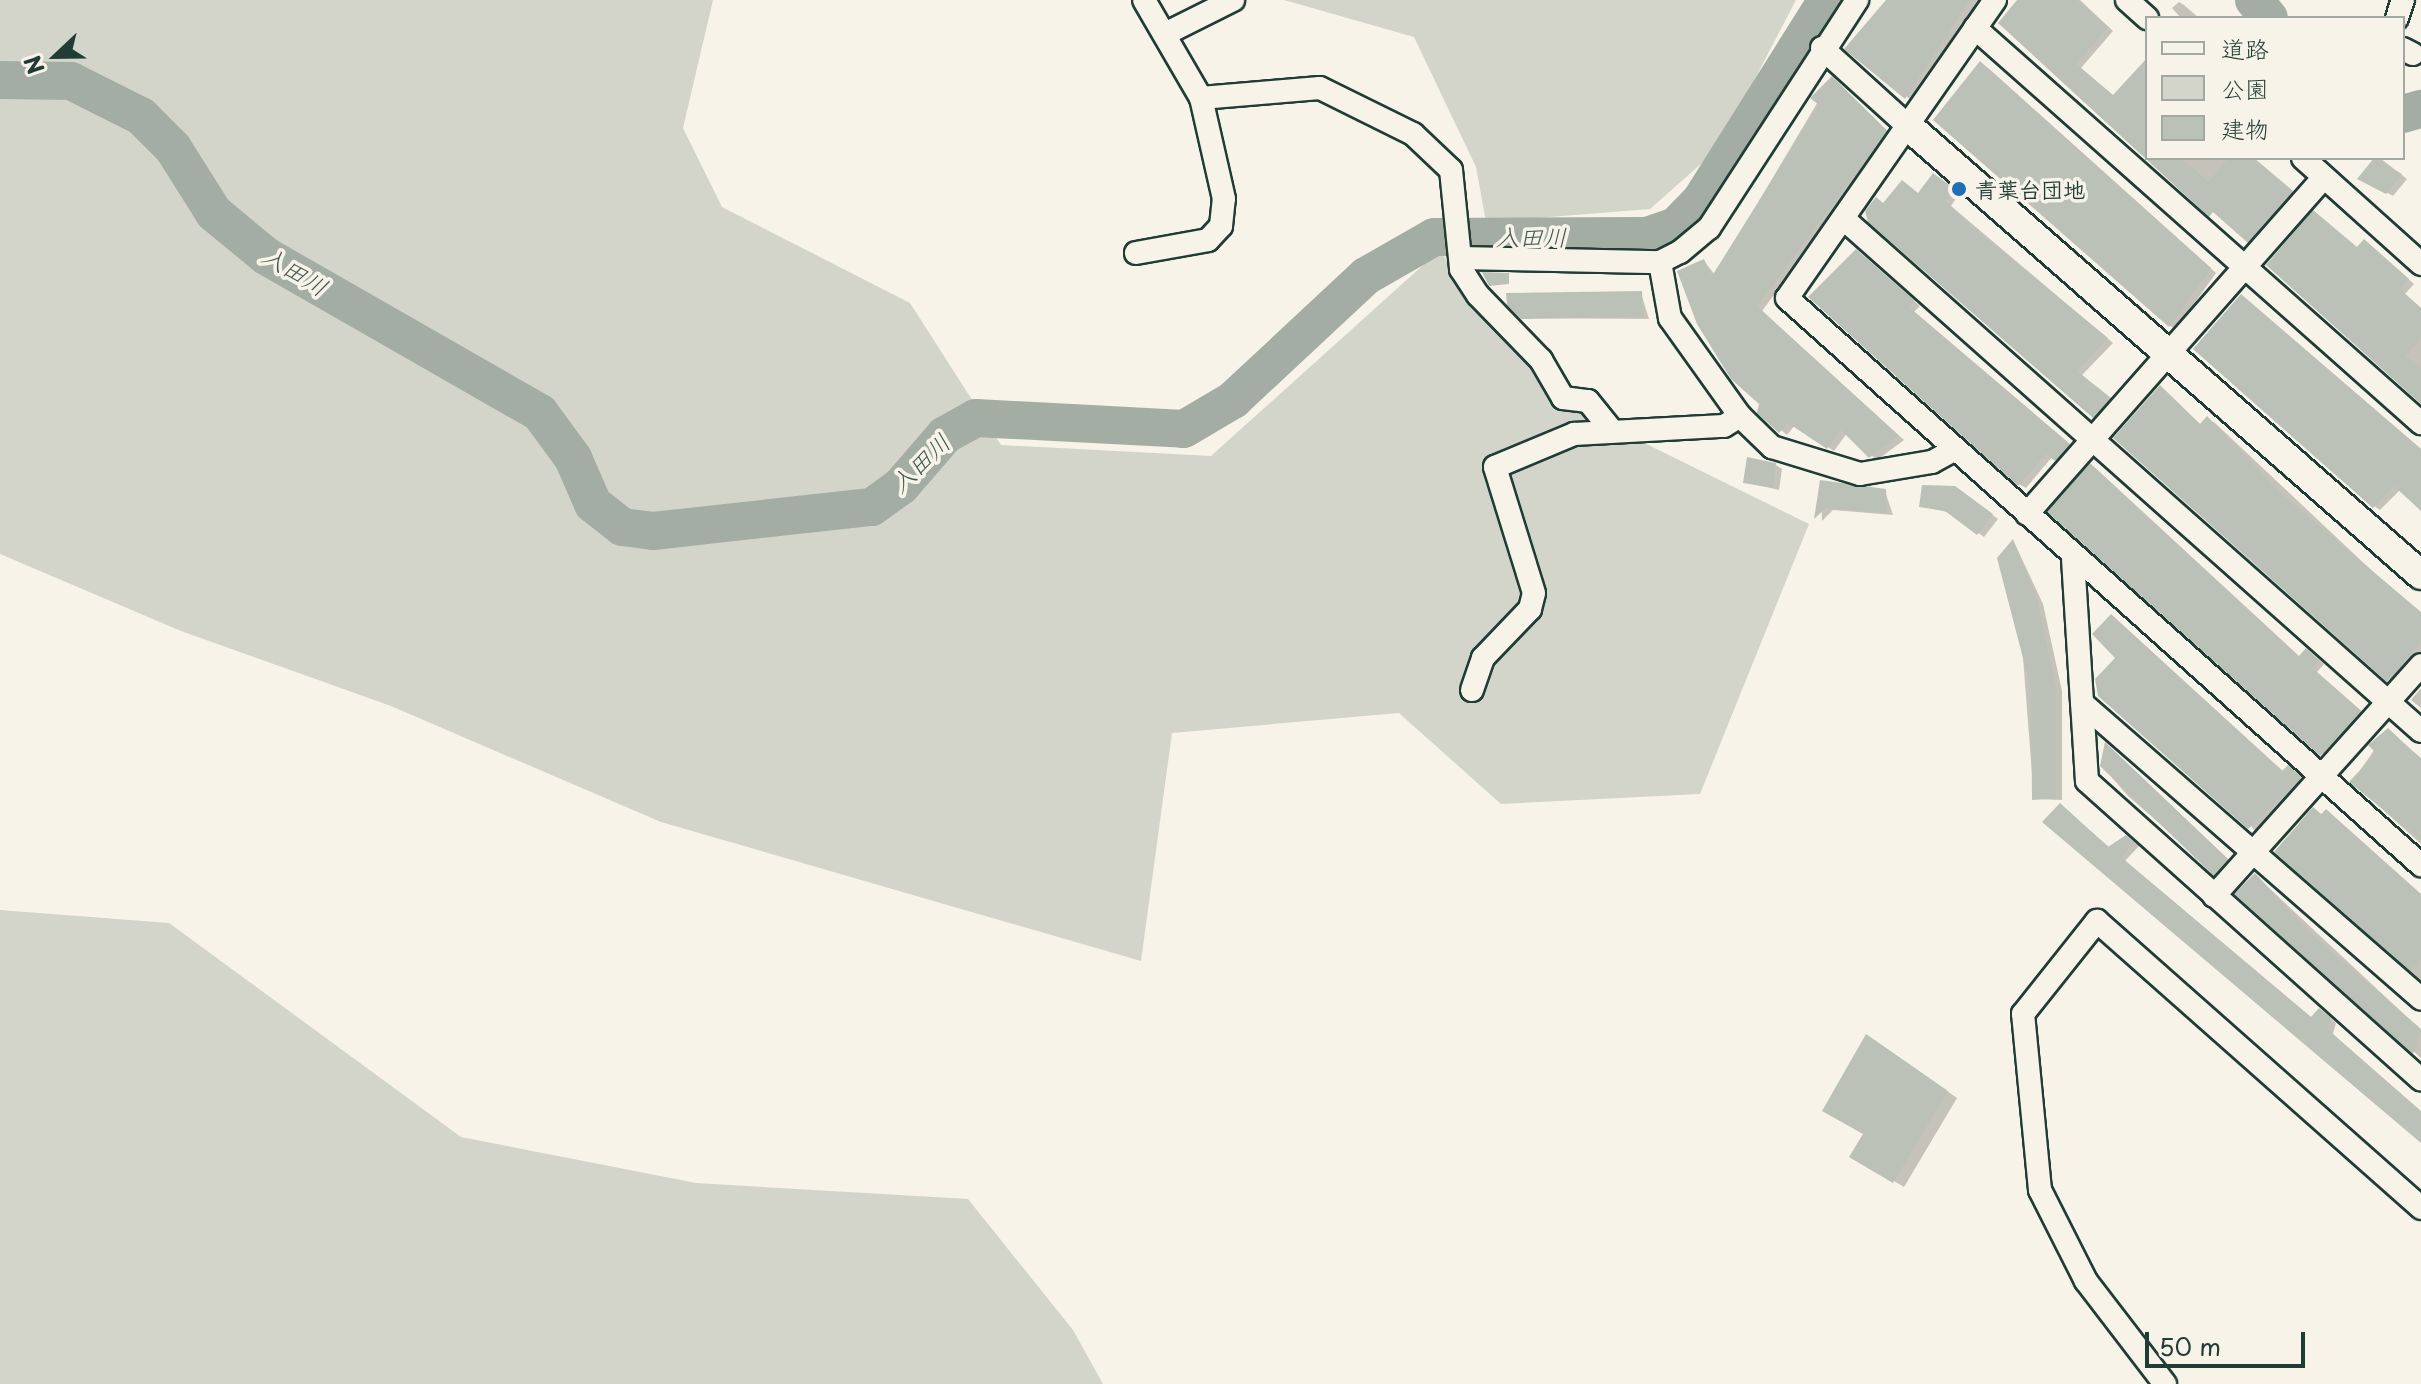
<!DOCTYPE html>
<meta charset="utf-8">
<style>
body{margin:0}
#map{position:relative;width:2421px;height:1384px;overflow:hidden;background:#f7f3e8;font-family:"Playpen Sans","Klee One",sans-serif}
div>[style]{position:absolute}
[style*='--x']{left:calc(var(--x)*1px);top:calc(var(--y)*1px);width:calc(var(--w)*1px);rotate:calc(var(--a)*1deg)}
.green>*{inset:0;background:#d3d5ca}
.shadow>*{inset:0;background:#0003}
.river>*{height:38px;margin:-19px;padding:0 19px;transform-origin:19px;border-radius:19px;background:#a4ada3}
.building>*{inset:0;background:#bbc1b6}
.roads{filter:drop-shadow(2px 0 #1f3d34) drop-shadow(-2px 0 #1f3d34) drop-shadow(0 2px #1f3d34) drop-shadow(0 -2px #1f3d34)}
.minor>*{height:22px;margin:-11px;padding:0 11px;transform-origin:11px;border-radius:11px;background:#f7f3e8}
.tertiary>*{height:28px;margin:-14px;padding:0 14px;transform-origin:14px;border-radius:14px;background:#f7f3e8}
.dots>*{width:22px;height:22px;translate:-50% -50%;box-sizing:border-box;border:4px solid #f7f3e8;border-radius:50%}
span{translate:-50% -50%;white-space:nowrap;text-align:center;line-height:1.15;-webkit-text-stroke:7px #f7f3e8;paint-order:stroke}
.poi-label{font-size:22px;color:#1f3d34;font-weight:700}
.left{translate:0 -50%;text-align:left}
.water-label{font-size:24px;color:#405950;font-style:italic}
.legend{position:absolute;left:2145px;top:16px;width:260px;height:144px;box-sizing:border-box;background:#f7f3e8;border:2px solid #a1aaa0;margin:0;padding:10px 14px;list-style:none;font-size:24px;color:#1f3d34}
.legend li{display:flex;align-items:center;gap:16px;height:40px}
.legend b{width:40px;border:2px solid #a1aaa0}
.north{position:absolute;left:16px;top:16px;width:80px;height:80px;-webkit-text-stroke:6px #f7f3e8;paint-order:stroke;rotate:248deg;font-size:22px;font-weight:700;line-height:32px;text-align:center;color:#1f3d34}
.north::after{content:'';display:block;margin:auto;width:28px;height:36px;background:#1f3d34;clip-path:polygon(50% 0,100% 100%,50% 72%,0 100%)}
.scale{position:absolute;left:2145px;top:1332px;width:160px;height:36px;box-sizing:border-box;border:4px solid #1f3d34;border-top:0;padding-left:10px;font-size:24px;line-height:28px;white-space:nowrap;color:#1f3d34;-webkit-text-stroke:6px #f7f3e8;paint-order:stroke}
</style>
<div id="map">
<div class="green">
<div style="clip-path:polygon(0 0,713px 0,683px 128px,722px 207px,910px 303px,1001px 445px,1211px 456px,1441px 249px,1454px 277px,1561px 402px,1809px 524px,1700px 794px,1501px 804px,1399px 713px,1172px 733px,1141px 961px,661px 822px,391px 706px,181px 631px,0 554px)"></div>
<div style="clip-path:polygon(1284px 0,1796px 0,1719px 148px,1650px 209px,1486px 222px,1476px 167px,1414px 37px)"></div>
<div style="clip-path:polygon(0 910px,169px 923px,461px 1137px,696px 1183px,968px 1199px,1073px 1330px,1103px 1384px,0 1384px)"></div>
</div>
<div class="shadow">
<div style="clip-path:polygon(1887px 0,1980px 0,1912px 101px,1847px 49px)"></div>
<div style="clip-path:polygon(2021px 0,2080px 0,2113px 31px,2081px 68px,2115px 97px,2147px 63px,2147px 151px)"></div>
<div style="clip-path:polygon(2179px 2px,2184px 5px,2199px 18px,2181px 18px,2172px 8px)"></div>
<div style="clip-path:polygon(1987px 67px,2216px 273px,2176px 329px,2170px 326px)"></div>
<div style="clip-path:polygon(1832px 78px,1892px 135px,1762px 311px,1904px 440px,1877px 460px,1847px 433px,1834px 451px,1795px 425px,1787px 435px,1757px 410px,1762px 404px,1704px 261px,1715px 275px)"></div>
<div style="clip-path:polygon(2155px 158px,2253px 158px,2298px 196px,2255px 244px)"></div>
<div style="clip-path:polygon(2380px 158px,2407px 179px,2393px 196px,2360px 178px)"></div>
<div style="clip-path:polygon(1940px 179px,1959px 194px,1951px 206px,2113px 343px,2082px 375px,2115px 403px,2098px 421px,1870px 221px,1884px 205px,1919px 195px)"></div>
<div style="clip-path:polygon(2370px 245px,2414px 284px,2405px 294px,2421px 308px,2421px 400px,2358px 248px)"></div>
<div style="clip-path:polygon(1856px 251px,1920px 306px,1914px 312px,2075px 449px,2062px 463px,2052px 457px,2026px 488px,2019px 484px,1811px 297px)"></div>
<div style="clip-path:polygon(1641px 293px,1649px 319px,1522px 318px)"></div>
<div style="clip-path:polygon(2242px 296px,2421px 449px,2421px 508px,2401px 489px,2380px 510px,2374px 506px)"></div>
<div style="clip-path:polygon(2160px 387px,2201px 425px,2214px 422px,2421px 617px,2421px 656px,2394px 684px)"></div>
<div style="clip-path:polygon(1776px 465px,1782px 469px,1779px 490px,1745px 482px)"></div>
<div style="clip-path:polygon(2091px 466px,2300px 658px,2307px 650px,2324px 664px,2317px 672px,2366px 715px,2328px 758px,2050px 512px)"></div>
<div style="clip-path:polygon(1821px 482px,1885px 491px,1893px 515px,1833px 510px,1822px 521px)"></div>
<div style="clip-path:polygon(1962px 492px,1998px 519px,1984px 537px,1951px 513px,1921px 506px)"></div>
<div style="clip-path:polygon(2014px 542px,2043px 604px,2062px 691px,2062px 800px,2034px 799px)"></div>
<div style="clip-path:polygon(2117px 620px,2284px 772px,2306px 782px,2255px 831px,2118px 658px)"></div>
<div style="clip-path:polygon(2421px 688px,2421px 708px,2411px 700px)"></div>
<div style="clip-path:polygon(2388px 730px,2421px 758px,2421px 844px,2352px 782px)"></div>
<div style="clip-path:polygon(2107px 745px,2233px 864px,2221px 877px,2128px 796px,2102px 766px)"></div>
<div style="clip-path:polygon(2066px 809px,2110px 848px,2133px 841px,2139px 846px,2125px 861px,2312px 1018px,2326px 1014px,2336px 1023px,2333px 1034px,2421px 1112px,2421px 1140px)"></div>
<div style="clip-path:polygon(2277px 852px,2421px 894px,2421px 981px)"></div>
<div style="clip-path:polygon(2255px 875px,2421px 1030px,2421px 1058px,2237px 894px)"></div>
<div style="clip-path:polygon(1877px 1042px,1957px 1098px,1904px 1187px,1852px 1156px,1865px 1134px)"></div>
</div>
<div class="river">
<div style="--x:2254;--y:0;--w:23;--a:50"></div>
<div style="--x:0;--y:80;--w:71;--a:0.8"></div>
<div style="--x:71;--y:81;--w:78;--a:26.6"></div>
<div style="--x:141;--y:116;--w:45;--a:45"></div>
<div style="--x:173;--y:148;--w:77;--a:57.8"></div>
<div style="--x:214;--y:213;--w:67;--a:39.6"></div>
<div style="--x:266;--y:256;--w:316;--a:29.8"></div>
<div style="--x:540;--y:413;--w:56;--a:53.7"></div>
<div style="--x:573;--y:458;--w:50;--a:66.5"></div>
<div style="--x:593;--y:504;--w:37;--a:38"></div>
<div style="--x:622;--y:527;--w:31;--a:7"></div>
<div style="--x:653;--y:531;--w:220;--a:-6.3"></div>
<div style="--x:872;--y:507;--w:36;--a:-36"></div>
<div style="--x:901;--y:486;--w:67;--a:-49.2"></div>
<div style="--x:945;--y:435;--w:35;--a:-29"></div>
<div style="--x:976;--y:418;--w:208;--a:3"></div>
<div style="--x:1184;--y:429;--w:57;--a:-30.6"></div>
<div style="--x:1233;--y:400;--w:182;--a:-43"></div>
<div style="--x:1366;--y:276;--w:78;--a:-29.8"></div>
<div style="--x:1434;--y:237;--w:213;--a:-0.3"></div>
<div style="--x:1647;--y:236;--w:31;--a:-19"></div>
<div style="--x:1676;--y:226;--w:36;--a:-46"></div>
<div style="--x:1701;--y:200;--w:236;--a:-57.8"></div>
<div style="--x:2403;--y:114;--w:19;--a:-16"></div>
</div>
<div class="building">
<div style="clip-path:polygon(1886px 0,1970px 0,1905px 99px,1844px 49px)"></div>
<div style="clip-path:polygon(2017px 0,2077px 0,2108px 27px,2076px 64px,2113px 95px,2147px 58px,2147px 158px,2180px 158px,2209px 182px,2228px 158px,2254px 158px,2293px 191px,2248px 243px,2213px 212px,2209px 217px,1998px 23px)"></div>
<div style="clip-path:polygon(1980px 61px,2211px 268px,2169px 327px,1933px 120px)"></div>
<div style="clip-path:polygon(1832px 76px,1887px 131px,1757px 306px,1899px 436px,1869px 458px,1841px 430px,1827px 449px,1788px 423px,1779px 433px,1757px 413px,1759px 404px,1731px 379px,1697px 324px,1677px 271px,1704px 259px,1712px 276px,1819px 105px,1810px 98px)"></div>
<div style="clip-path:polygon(2374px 158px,2402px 174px,2386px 194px,2357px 179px)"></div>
<div style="clip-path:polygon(1933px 173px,1955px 189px,1946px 201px,1971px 226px,2108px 338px,2077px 371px,2111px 398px,2093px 418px,1868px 222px,1865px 211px,1876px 197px,1883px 203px,1902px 180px,1918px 193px)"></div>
<div style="clip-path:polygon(2313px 210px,2357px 247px,2364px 239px,2409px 279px,2400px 289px,2421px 308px,2421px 338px,2406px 356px,2421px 369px,2421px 404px,2266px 265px)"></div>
<div style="clip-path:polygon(1856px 249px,1915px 301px,1909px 307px,2070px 444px,2055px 461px,2046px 454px,2018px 486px,1808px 297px)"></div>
<div style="clip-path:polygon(1482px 272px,1509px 273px,1509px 284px,1489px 286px)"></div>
<div style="clip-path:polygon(1642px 291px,1643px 317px,1521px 319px,1507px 305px,1506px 293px)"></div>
<div style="clip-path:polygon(2241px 294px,2421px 449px,2421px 511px,2394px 486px,2373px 508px,2193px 349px)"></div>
<div style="clip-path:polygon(2160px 385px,2200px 424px,2207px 416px,2285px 497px,2421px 612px,2421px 642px,2387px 682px,2113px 438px)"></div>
<div style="clip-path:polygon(1747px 457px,1776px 463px,1773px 488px,1743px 483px)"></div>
<div style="clip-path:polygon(2090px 463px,2299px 656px,2306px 648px,2319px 660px,2312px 668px,2361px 711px,2320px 756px,2047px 512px)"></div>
<div style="clip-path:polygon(1820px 480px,1886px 489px,1887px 513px,1826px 508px,1814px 519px)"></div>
<div style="clip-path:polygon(1922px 485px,1955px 486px,1993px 514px,1977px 535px,1945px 511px,1919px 507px)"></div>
<div style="clip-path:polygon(2013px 539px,2037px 599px,2056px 686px,2056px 798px,2032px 800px,2031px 689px,1997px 558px)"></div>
<div style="clip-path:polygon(2111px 614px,2282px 771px,2288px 765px,2302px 777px,2248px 829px,2098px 696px,2095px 679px,2115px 658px,2092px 634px)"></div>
<div style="clip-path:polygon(2388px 728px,2421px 759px,2421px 840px,2349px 782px,2376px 753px,2368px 745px)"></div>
<div style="clip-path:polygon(2105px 742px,2228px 859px,2214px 876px,2100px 766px)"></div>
<div style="clip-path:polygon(2060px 803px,2108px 847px,2126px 835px,2134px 842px,2121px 857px,2311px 1017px,2319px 1008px,2331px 1018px,2327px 1029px,2421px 1111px,2421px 1143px,2042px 822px)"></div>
<div style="clip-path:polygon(2313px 807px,2321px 814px,2326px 809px,2421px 894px,2421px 960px,2410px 971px,2274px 852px)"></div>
<div style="clip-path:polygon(2255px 873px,2312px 935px,2421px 1029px,2413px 1054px,2234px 894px)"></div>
<div style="clip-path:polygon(1866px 1034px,1948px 1091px,1893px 1183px,1849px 1157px,1863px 1134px,1822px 1111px)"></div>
</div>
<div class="roads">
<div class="minor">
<div style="--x:1995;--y:0;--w:363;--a:124.9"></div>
<div style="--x:1787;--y:298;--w:851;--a:41.81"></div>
<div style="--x:2127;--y:0;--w:27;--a:42"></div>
<div style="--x:2397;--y:18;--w:19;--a:-72"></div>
<div style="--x:1975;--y:28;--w:596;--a:41.53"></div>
<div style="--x:1167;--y:33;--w:74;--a:-26.6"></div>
<div style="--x:1822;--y:48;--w:115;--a:42.2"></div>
<div style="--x:2403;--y:49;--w:11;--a:27"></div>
<div style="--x:1201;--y:98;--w:119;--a:-4.8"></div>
<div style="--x:1320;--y:88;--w:104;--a:26.3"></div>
<div style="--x:1413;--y:134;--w:52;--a:43.5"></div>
<div style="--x:1451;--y:170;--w:100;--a:84.2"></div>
<div style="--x:1461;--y:269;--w:31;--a:57"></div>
<div style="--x:1478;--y:295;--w:91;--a:45.9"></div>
<div style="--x:1541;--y:360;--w:44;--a:59.9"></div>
<div style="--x:1563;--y:398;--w:25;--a:7"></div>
<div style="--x:1588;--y:401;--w:33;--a:51"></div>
<div style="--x:2303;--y:158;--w:159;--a:41.9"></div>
<div style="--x:1845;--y:220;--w:770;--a:41.58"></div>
<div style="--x:1136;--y:253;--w:73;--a:-10.2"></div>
<div style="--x:1208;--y:240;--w:19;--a:-47"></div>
<div style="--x:1221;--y:226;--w:27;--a:-84"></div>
<div style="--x:1224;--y:199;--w:104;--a:-102.8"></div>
<div style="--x:1201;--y:98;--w:113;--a:-120.2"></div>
<div style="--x:1461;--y:258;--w:199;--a:1.2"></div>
<div style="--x:1660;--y:262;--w:22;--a:-27"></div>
<div style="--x:1680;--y:252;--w:38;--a:-40"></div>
<div style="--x:1709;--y:228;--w:272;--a:-57"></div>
<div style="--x:1660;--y:262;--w:57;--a:79.9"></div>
<div style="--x:1670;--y:318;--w:120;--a:54.5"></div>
<div style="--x:1740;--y:416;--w:45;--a:44.1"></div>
<div style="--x:1772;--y:447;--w:92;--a:17.1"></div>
<div style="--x:1860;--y:474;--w:73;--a:-9.5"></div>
<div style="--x:1932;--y:462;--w:23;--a:-29"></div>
<div style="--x:2027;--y:514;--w:449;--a:-48.6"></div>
<div style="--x:2073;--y:559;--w:222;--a:86.4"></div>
<div style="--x:2087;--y:781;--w:448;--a:41.8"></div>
<div style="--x:1472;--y:690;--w:34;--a:-71"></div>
<div style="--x:1483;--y:658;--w:68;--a:-46.2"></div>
<div style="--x:1530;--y:609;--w:16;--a:-76"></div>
<div style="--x:1534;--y:593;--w:132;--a:-107.2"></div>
<div style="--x:1495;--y:467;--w:86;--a:-22.7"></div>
<div style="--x:1574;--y:434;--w:150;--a:-3.1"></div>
<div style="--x:1724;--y:426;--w:19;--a:-32"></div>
<div style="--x:2082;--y:703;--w:450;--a:41.1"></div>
<div style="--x:2214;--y:896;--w:310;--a:-48.1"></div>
<div style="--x:2165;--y:1384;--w:130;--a:-127.5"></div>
<div style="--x:2086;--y:1281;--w:102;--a:-116.8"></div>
<div style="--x:2040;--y:1190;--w:177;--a:-95.5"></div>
<div style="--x:2023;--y:1014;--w:119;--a:-51.5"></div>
<div style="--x:2097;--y:921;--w:433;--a:41.5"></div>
</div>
<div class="tertiary">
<div style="--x:1907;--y:125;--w:683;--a:41.2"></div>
</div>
</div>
<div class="dots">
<div style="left:1959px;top:189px;background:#1f6fb2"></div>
</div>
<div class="poi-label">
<span class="left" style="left:1975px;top:189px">青葉台団地</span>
</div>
<div class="water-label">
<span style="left:1531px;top:237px">入田川</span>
<span style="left:295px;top:271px;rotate:31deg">入田川</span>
<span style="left:920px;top:463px;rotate:-44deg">入田川</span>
</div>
<ul class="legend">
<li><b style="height:10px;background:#f7f3e8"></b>道路</li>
<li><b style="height:22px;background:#d3d5ca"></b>公園</li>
<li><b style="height:22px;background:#bbc1b6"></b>建物</li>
</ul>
<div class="north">N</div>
<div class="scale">50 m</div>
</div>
